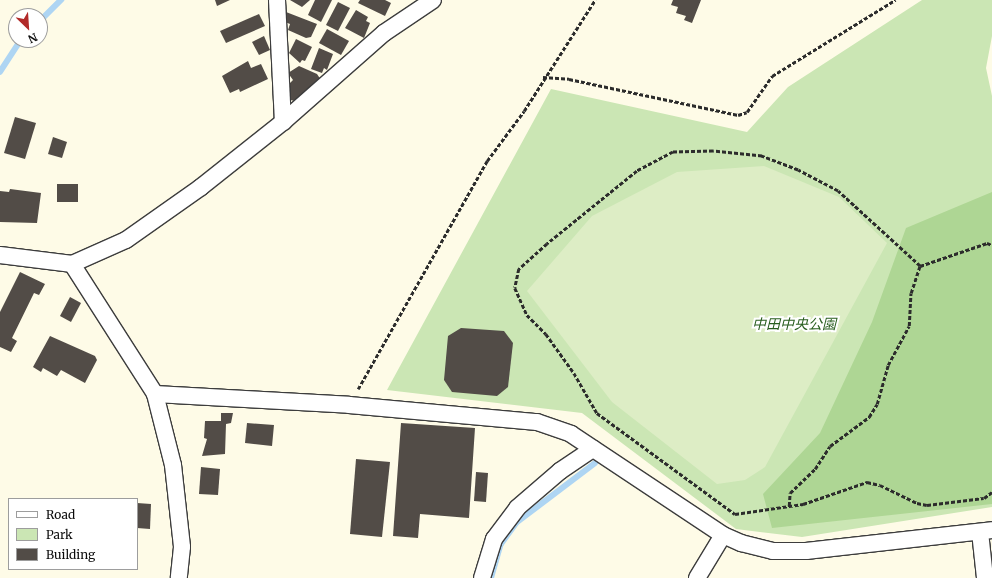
<!DOCTYPE html>
<meta charset="utf-8">
<style>
body{margin:0}
#map{position:relative;width:992px;height:578px;overflow:hidden;background:#fefbe7;font-family:Merriweather,"Noto Sans JP",serif}
div>[style]{position:absolute}
[style*='--x']{left:calc(var(--x)*1px);top:calc(var(--y)*1px);width:calc(var(--w)*1px);rotate:calc(var(--a)*1deg)}
.green>*{inset:0;background:#cbe6b4}
.forest>*{inset:0;background:#aed694}
.pitch>*{inset:0;background:#ddedc5}
.stream>*{height:5.5px;margin:-2.75px;padding:0 2.75px;transform-origin:2.75px;border-radius:2.75px;background:#aed5f3}
.building>*{inset:0;background:#524c47}
.path>*{height:2.5px;margin-top:-1.25px;transform-origin:0;background:repeating-linear-gradient(90deg,#2c2c2c 0 4px,transparent 0 6px)}
.roads{filter:drop-shadow(1px 0 #3d3d3d) drop-shadow(-1px 0 #3d3d3d) drop-shadow(0 1px #3d3d3d) drop-shadow(0 -1px #3d3d3d)}
.street>*{height:16px;margin:-8px;padding:0 8px;transform-origin:8px;border-radius:8px;background:#fff}
span{translate:-50% -50%;white-space:nowrap;text-align:center;line-height:1.15;-webkit-text-stroke:4px #fff;paint-order:stroke}
.park-label{font-size:14px;color:#285d1e;font-style:italic}
.legend{position:absolute;left:8px;top:498px;width:130px;height:72px;box-sizing:border-box;background:#fff;border:1px solid #9d9d9d;margin:0;padding:5px 7px;list-style:none;font-size:12px;color:#0a0a0a}
.legend li{display:flex;align-items:center;gap:8px;height:20px}
.legend b{width:20px;border:1px solid #9d9d9d}
.north{position:absolute;left:8px;top:8px;width:40px;height:40px;box-sizing:border-box;background:#fff;border:1px solid #9d9d9d;border-radius:50%;rotate:155deg;font-size:11px;font-weight:700;line-height:16px;text-align:center;color:#0a0a0a}
.north::after{content:'';display:block;margin:auto;width:14px;height:18px;background:#b22a29;clip-path:polygon(50% 0,100% 100%,50% 72%,0 100%)}
</style>
<div id="map">
<div class="green">
<div style="clip-path:polygon(922px 0,992px 0,992px 36px,986px 68px,992px 96px,992px 507px,802px 537px,736px 529px,582px 413px,387px 390px,551px 89px,747px 132px,788px 87px)"></div>
</div>
<div class="forest">
<div style="clip-path:polygon(992px 192px,992px 504px,772px 528px,763px 494px,820px 433px,872px 322px,906px 228px)"></div>
</div>
<div class="pitch">
<div style="clip-path:polygon(764px 166px,839px 197px,887px 243px,765px 467px,745px 480px,717px 484px,612px 402px,527px 291px,592px 216px,677px 172px)"></div>
</div>
<div class="stream">
<div style="--x:40;--y:21;--w:30;--a:-45"></div>
<div style="--x:0;--y:72;--w:38;--a:-57"></div>
<div style="--x:491;--y:578;--w:35;--a:-74"></div>
<div style="--x:501;--y:544;--w:26;--a:-54"></div>
<div style="--x:516;--y:523;--w:99;--a:-37.2"></div>
</div>
<div class="building">
<div style="clip-path:polygon(215px 0,230px 0,217px 6px)"></div>
<div style="clip-path:polygon(290px 0,310px 0,302px 7px)"></div>
<div style="clip-path:polygon(315px 0,332px 0,321px 22px,308px 15px)"></div>
<div style="clip-path:polygon(360px 0,385px 0,391px 3px,385px 16px,358px 3px)"></div>
<div style="clip-path:polygon(673px 0,701px 0,692px 23px,684px 20px,686px 16px,676px 13px,678px 7px,671px 5px)"></div>
<div style="clip-path:polygon(338px 2px,350px 8px,338px 31px,326px 25px)"></div>
<div style="clip-path:polygon(356px 10px,368px 17px,366px 21px,370px 23px,364px 38px,345px 28px)"></div>
<div style="clip-path:polygon(286px 12px,317px 24px,311px 37px,306px 38px,288px 30px,290px 24px,285px 22px)"></div>
<div style="clip-path:polygon(259px 14px,265px 26px,226px 43px,220px 31px)"></div>
<div style="clip-path:polygon(327px 29px,349px 41px,341px 55px,319px 43px)"></div>
<div style="clip-path:polygon(264px 36px,270px 50px,259px 55px,252px 42px)"></div>
<div style="clip-path:polygon(296px 39px,312px 47px,305px 61px,302px 60px,300px 63px,289px 53px)"></div>
<div style="clip-path:polygon(319px 48px,333px 54px,327px 70px,324px 68px,322px 73px,311px 69px)"></div>
<div style="clip-path:polygon(248px 61px,251px 68px,261px 64px,268px 79px,240px 92px,239px 89px,230px 93px,222px 76px)"></div>
<div style="clip-path:polygon(299px 66px,317px 74px,321px 80px,295px 101px,290px 100px,290px 83px,293px 80px,288px 73px)"></div>
<div style="clip-path:polygon(15px 117px,36px 123px,25px 159px,4px 153px)"></div>
<div style="clip-path:polygon(53px 137px,67px 142px,62px 158px,48px 154px)"></div>
<div style="clip-path:polygon(57px 184px,78px 184px,78px 202px,57px 202px)"></div>
<div style="clip-path:polygon(10px 189px,41px 193px,37px 223px,0 222px,0 191px,9px 192px)"></div>
<div style="clip-path:polygon(20px 272px,45px 284px,39px 295px,34px 293px,12px 338px,17px 341px,11px 352px,0 347px,0 312px)"></div>
<div style="clip-path:polygon(70px 297px,81px 303px,71px 322px,60px 316px)"></div>
<div style="clip-path:polygon(461px 328px,504px 331px,513px 343px,508px 387px,497px 396px,452px 392px,444px 380px,448px 336px)"></div>
<div style="clip-path:polygon(50px 336px,95px 356px,97px 360px,85px 383px,61px 370px,57px 376px,43px 368px,41px 372px,33px 367px)"></div>
<div style="clip-path:polygon(221px 413px,233px 413px,231px 423px,226px 424px,225px 454px,202px 456px,207px 439px,204px 438px,205px 421px,221px 421px)"></div>
<div style="clip-path:polygon(247px 423px,274px 425px,272px 446px,245px 443px)"></div>
<div style="clip-path:polygon(401px 423px,475px 428px,469px 518px,420px 514px,418px 538px,393px 536px)"></div>
<div style="clip-path:polygon(356px 459px,390px 462px,382px 537px,350px 534px)"></div>
<div style="clip-path:polygon(201px 467px,220px 469px,218px 495px,199px 494px)"></div>
<div style="clip-path:polygon(476px 472px,488px 473px,486px 502px,474px 501px)"></div>
<div style="clip-path:polygon(137px 503px,151px 504px,150px 529px,137px 528px)"></div>
</div>
<div class="path">
<div style="--x:543;--y:77;--w:26;--a:4"></div>
<div style="--x:569;--y:79;--w:173;--a:12"></div>
<div style="--x:738;--y:115;--w:9;--a:-18"></div>
<div style="--x:747;--y:112;--w:44;--a:-55.2"></div>
<div style="--x:772;--y:76;--w:145;--a:-31.7"></div>
<div style="--x:920;--y:266;--w:111;--a:-137.6"></div>
<div style="--x:838;--y:191;--w:45;--a:-152.3"></div>
<div style="--x:798;--y:170;--w:39;--a:-159"></div>
<div style="--x:762;--y:156;--w:49;--a:-174.2"></div>
<div style="--x:713;--y:151;--w:40;--a:178.6"></div>
<div style="--x:673;--y:152;--w:41;--a:152.2"></div>
<div style="--x:637;--y:171;--w:116;--a:141"></div>
<div style="--x:547;--y:244;--w:38;--a:138"></div>
<div style="--x:519;--y:269;--w:19;--a:102"></div>
<div style="--x:515;--y:288;--w:30;--a:66"></div>
<div style="--x:527;--y:315;--w:27;--a:45"></div>
<div style="--x:546;--y:334;--w:48;--a:54.3"></div>
<div style="--x:574;--y:373;--w:46;--a:60.1"></div>
<div style="--x:597;--y:413;--w:171;--a:36.2"></div>
<div style="--x:735;--y:514;--w:69;--a:-8.4"></div>
<div style="--x:803;--y:504;--w:68;--a:-19"></div>
<div style="--x:867;--y:482;--w:13;--a:13"></div>
<div style="--x:880;--y:485;--w:41;--a:25.9"></div>
<div style="--x:917;--y:503;--w:10;--a:11"></div>
<div style="--x:927;--y:505;--w:57;--a:-7"></div>
<div style="--x:984;--y:498;--w:10;--a:-37"></div>
<div style="--x:358;--y:389;--w:262;--a:-60.5"></div>
<div style="--x:487;--y:161;--w:62;--a:-53.5"></div>
<div style="--x:524;--y:111;--w:132;--a:-57.4"></div>
<div style="--x:789;--y:506;--w:13;--a:-86"></div>
<div style="--x:790;--y:493;--w:35;--a:-44"></div>
<div style="--x:815;--y:469;--w:27;--a:-57"></div>
<div style="--x:830;--y:446;--w:49;--a:-36.6"></div>
<div style="--x:869;--y:417;--w:15;--a:-58"></div>
<div style="--x:877;--y:404;--w:41;--a:-74.2"></div>
<div style="--x:888;--y:365;--w:44;--a:-61.7"></div>
<div style="--x:909;--y:326;--w:33;--a:-87"></div>
<div style="--x:911;--y:293;--w:28;--a:-72"></div>
<div style="--x:920;--y:266;--w:71;--a:-18.9"></div>
<div style="--x:987;--y:243;--w:5;--a:22"></div>
</div>
<div class="roads">
<div class="street">
<div style="--x:277;--y:0;--w:122;--a:87.2"></div>
<div style="--x:0;--y:255;--w:73;--a:7.1"></div>
<div style="--x:72;--y:264;--w:59;--a:-24"></div>
<div style="--x:126;--y:240;--w:92;--a:-35.2"></div>
<div style="--x:201;--y:187;--w:105;--a:-38.4"></div>
<div style="--x:283;--y:122;--w:135;--a:-41.4"></div>
<div style="--x:384;--y:33;--w:59;--a:-34"></div>
<div style="--x:72;--y:264;--w:154;--a:57.4"></div>
<div style="--x:155;--y:394;--w:73;--a:75.8"></div>
<div style="--x:173;--y:465;--w:82;--a:83.7"></div>
<div style="--x:182;--y:547;--w:31;--a:96"></div>
<div style="--x:155;--y:394;--w:194;--a:3.2"></div>
<div style="--x:349;--y:405;--w:189;--a:5.2"></div>
<div style="--x:537;--y:422;--w:36;--a:19"></div>
<div style="--x:571;--y:434;--w:182;--a:33.6"></div>
<div style="--x:723;--y:535;--w:20;--a:24"></div>
<div style="--x:741;--y:543;--w:33;--a:14"></div>
<div style="--x:773;--y:551;--w:33;--a:0"></div>
<div style="--x:806;--y:551;--w:187;--a:-6.4"></div>
<div style="--x:980;--y:532;--w:46;--a:83.8"></div>
<div style="--x:482;--y:578;--w:41;--a:-72.9"></div>
<div style="--x:494;--y:539;--w:39;--a:-53"></div>
<div style="--x:517;--y:508;--w:57;--a:-40.7"></div>
<div style="--x:560;--y:471;--w:40;--a:-34"></div>
<div style="--x:697;--y:578;--w:50;--a:-58.8"></div>
</div>
</div>
<div class="park-label">
<span style="left:794px;top:324px">中田中央公園</span>
</div>
<ul class="legend">
<li><b style="height:5px;background:#fff"></b>Road</li>
<li><b style="height:11px;background:#cbe6b4"></b>Park</li>
<li><b style="height:11px;background:#524c47"></b>Building</li>
</ul>
<div class="north">N</div>
</div>
